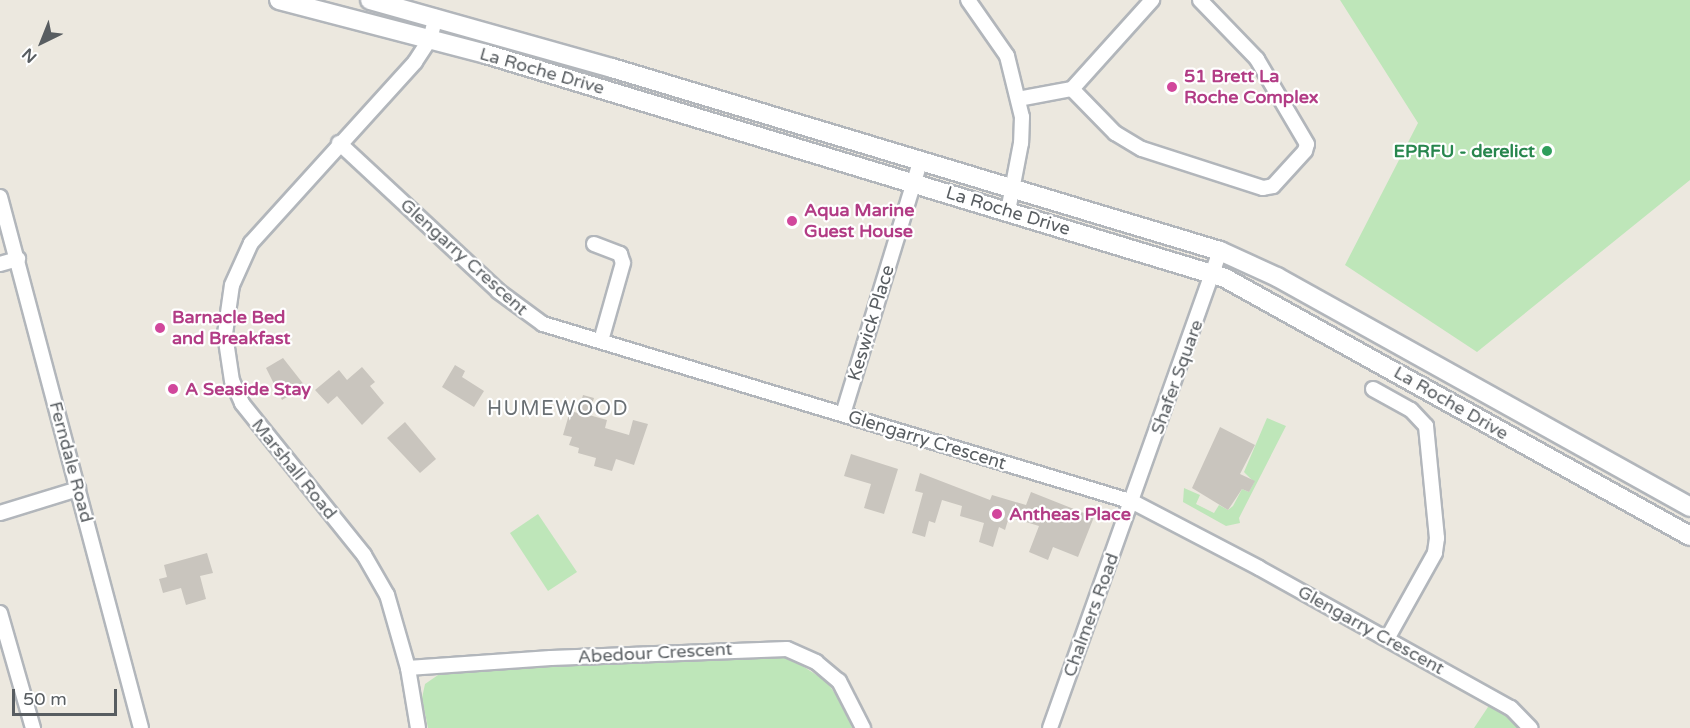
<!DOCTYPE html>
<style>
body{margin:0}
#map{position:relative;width:1690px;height:728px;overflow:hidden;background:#ece8df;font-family:"Varela Round",sans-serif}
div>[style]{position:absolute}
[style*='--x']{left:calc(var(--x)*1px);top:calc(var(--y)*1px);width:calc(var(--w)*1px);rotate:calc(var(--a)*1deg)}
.green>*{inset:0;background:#bee6b9}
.building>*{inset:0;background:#c9c5be}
.roads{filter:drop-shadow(2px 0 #b2b6bb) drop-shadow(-2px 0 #b2b6bb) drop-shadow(0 2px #b2b6bb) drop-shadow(0 -2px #b2b6bb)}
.street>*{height:14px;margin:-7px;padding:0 7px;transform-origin:7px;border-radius:7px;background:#fff}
.secondary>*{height:18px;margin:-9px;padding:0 9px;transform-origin:9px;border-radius:9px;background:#fff}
.dots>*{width:16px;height:16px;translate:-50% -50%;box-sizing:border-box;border:3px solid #fff;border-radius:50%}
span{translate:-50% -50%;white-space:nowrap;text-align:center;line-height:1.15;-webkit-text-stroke:4.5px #fff;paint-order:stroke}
.street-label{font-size:18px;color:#585d61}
.hotel-label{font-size:18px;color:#b23c85;font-weight:700}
.left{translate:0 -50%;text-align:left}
.leisure-label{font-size:18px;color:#27864d;font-weight:700}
.right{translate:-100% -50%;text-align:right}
.neighbourhood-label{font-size:20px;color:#696f73;letter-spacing:1.5px}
.north{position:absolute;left:12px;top:12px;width:60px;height:60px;-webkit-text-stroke:4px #fff;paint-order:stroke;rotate:223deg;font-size:16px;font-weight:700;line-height:24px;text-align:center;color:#585d61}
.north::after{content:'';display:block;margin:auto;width:21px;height:27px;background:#585d61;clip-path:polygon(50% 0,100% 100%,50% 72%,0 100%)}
.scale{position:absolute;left:12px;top:689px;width:105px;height:27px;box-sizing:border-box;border:3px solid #585d61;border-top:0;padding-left:8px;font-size:18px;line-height:21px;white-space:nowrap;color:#585d61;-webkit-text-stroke:4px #fff;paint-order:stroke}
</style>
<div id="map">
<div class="green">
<div style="clip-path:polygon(1340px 0,1690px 0,1690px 180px,1477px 352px,1345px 265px,1418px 123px)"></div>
<div style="clip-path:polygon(1267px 418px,1286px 426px,1239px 518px,1240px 523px,1226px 526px,1183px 502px,1184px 488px,1200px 495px,1196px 504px,1214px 513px,1219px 505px,1228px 510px,1233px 506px,1242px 489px,1249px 492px,1254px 482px,1244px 472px)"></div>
<div style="clip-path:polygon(538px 514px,577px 572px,548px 591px,510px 533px)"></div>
<div style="clip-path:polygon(771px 655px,793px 660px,826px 681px,847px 710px,852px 728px,428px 728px,422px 698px,425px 684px,441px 673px)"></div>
<div style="clip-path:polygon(1490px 704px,1509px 717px,1521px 728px,1474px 728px)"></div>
</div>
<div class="building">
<div style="clip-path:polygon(283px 358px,305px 386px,282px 400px,266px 368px)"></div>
<div style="clip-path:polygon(455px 365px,465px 371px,462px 377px,484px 391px,474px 407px,442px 387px)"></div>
<div style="clip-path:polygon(362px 367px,375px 382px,370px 386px,384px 403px,362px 425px,337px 396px,328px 404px,315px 390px,339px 370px,347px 380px)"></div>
<div style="clip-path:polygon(583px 395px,594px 398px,589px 415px,607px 420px,605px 428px,629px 435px,633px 420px,648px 424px,634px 465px,616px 459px,612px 471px,594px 466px,596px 458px,578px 453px,579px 448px,569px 445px,572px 437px,563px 435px,570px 411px,578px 413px)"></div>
<div style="clip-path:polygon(405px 422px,436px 459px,420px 473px,387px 438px)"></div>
<div style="clip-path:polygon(1220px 427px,1255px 445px,1240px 474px,1255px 481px,1249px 492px,1242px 489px,1228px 510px,1192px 488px)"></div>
<div style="clip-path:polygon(851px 454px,898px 469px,884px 514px,864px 508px,871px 484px,844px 476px)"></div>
<div style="clip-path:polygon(920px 473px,990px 500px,992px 495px,1026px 505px,1031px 492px,1094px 517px,1078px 557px,1053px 547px,1048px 560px,1029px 552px,1039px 526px,1009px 517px,1005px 530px,999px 527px,993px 547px,979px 542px,984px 523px,960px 516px,962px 506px,942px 500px,935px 523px,929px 521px,925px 537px,912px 533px,923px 493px,915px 491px)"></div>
<div style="clip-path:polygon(207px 553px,213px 573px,200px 576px,206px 599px,186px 605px,181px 588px,163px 593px,159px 579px,167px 577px,164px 565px)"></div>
</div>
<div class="roads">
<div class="street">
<div style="--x:968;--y:0;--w:68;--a:55.1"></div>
<div style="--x:1007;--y:56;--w:63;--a:76.2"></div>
<div style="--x:1022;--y:117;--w:26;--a:92"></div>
<div style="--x:1021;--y:143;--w:69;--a:100.8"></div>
<div style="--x:1072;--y:89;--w:62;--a:45.7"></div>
<div style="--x:1115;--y:133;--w:31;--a:31"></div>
<div style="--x:1142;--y:149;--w:127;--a:17.9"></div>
<div style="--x:1263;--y:188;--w:10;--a:-11"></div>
<div style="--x:1273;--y:186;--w:47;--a:-47.6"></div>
<div style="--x:1305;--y:151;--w:7;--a:-74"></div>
<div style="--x:1307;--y:144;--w:99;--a:-120.5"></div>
<div style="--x:1257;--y:59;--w:82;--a:-134"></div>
<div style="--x:1018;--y:99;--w:55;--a:-10.5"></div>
<div style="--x:1072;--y:89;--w:120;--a:-48"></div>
<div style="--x:339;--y:143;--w:217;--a:42.9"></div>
<div style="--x:498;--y:291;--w:56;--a:36.3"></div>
<div style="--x:543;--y:324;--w:616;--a:16.79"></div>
<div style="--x:1133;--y:502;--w:142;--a:27.6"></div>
<div style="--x:1259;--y:568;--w:288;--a:29.1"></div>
<div style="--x:1511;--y:708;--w:28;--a:46"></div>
<div style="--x:0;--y:197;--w:549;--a:75.13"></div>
<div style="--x:594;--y:244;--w:28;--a:21"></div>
<div style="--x:620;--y:254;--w:9;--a:72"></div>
<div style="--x:623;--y:263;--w:81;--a:105.8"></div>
<div style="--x:0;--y:264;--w:19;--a:-16"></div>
<div style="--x:1373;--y:389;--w:43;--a:28.9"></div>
<div style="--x:1411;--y:410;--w:22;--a:47"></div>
<div style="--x:1426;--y:426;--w:113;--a:84.4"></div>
<div style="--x:1437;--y:538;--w:15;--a:98"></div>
<div style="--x:1435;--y:553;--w:98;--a:119.2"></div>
<div style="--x:843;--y:414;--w:264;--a:-73"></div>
<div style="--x:0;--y:513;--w:82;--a:-17.1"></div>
<div style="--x:0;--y:613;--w:120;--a:74"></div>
<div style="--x:408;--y:668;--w:143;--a:-4"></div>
<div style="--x:551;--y:658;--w:236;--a:-2.2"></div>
<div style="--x:787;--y:649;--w:32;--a:24"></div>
<div style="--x:816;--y:662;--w:30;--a:40"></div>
<div style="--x:839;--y:681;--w:53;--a:62.9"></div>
<div style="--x:418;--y:728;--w:61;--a:-99.5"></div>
<div style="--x:408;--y:668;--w:76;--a:-106"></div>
<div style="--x:387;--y:595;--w:46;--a:-119.9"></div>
<div style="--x:364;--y:555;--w:195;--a:-128.8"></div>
<div style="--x:242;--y:403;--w:24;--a:-114"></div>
<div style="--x:232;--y:381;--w:48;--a:-98.5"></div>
<div style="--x:225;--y:334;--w:49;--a:-81.9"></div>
<div style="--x:232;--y:285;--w:46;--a:-65.7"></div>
<div style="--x:251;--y:243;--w:244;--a:-47.8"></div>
<div style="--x:415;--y:62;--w:27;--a:-57"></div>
<div style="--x:430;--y:39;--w:23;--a:-75"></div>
<div style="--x:1050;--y:728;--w:506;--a:-70.38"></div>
</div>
<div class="secondary">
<div style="--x:279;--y:0;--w:214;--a:14.6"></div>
<div style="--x:486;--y:54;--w:772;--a:16.86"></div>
<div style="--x:1225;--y:278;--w:532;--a:29.02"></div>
<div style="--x:370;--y:0;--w:251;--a:15.7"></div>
<div style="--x:612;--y:68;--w:635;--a:16.75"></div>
<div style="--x:1220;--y:251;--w:63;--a:24.5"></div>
<div style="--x:1277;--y:277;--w:473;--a:29.1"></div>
</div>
</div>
<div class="dots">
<div style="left:1172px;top:87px;background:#d1479c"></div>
<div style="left:1547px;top:151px;background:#2e9e5b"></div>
<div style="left:792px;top:221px;background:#d1479c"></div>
<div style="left:160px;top:328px;background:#d1479c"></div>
<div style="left:173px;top:389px;background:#d1479c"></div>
<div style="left:997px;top:514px;background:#d1479c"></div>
</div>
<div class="street-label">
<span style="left:542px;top:71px;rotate:16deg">La Roche Drive</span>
<span style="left:1008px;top:211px;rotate:17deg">La Roche Drive</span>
<span style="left:464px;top:257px;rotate:42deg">Glengarry Crescent</span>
<span style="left:871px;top:323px;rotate:-73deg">Keswick Place</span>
<span style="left:1177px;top:377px;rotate:-70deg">Shafer Square</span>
<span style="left:1451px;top:403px;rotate:30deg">La Roche Drive</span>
<span style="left:927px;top:440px;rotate:17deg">Glengarry Crescent</span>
<span style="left:71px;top:462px;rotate:75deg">Ferndale Road</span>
<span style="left:294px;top:469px;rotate:51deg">Marshall Road</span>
<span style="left:1091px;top:615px;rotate:-70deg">Chalmers Road</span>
<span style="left:1371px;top:630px;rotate:29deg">Glengarry Crescent</span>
<span style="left:655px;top:653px;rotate:-3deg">Abedour Crescent</span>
</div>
<div class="hotel-label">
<span class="left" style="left:1184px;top:87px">51 Brett La<br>Roche Complex</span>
<span class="left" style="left:804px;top:221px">Aqua Marine<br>Guest House</span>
<span class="left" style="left:172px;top:328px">Barnacle Bed<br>and Breakfast</span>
<span class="left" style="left:185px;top:389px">A Seaside Stay</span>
<span class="left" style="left:1009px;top:514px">Antheas Place</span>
</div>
<div class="leisure-label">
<span class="right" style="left:1535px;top:151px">EPRFU - derelict</span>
</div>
<div class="neighbourhood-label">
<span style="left:558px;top:409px">HUMEWOOD</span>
</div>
<div class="north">N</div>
<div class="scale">50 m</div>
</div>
